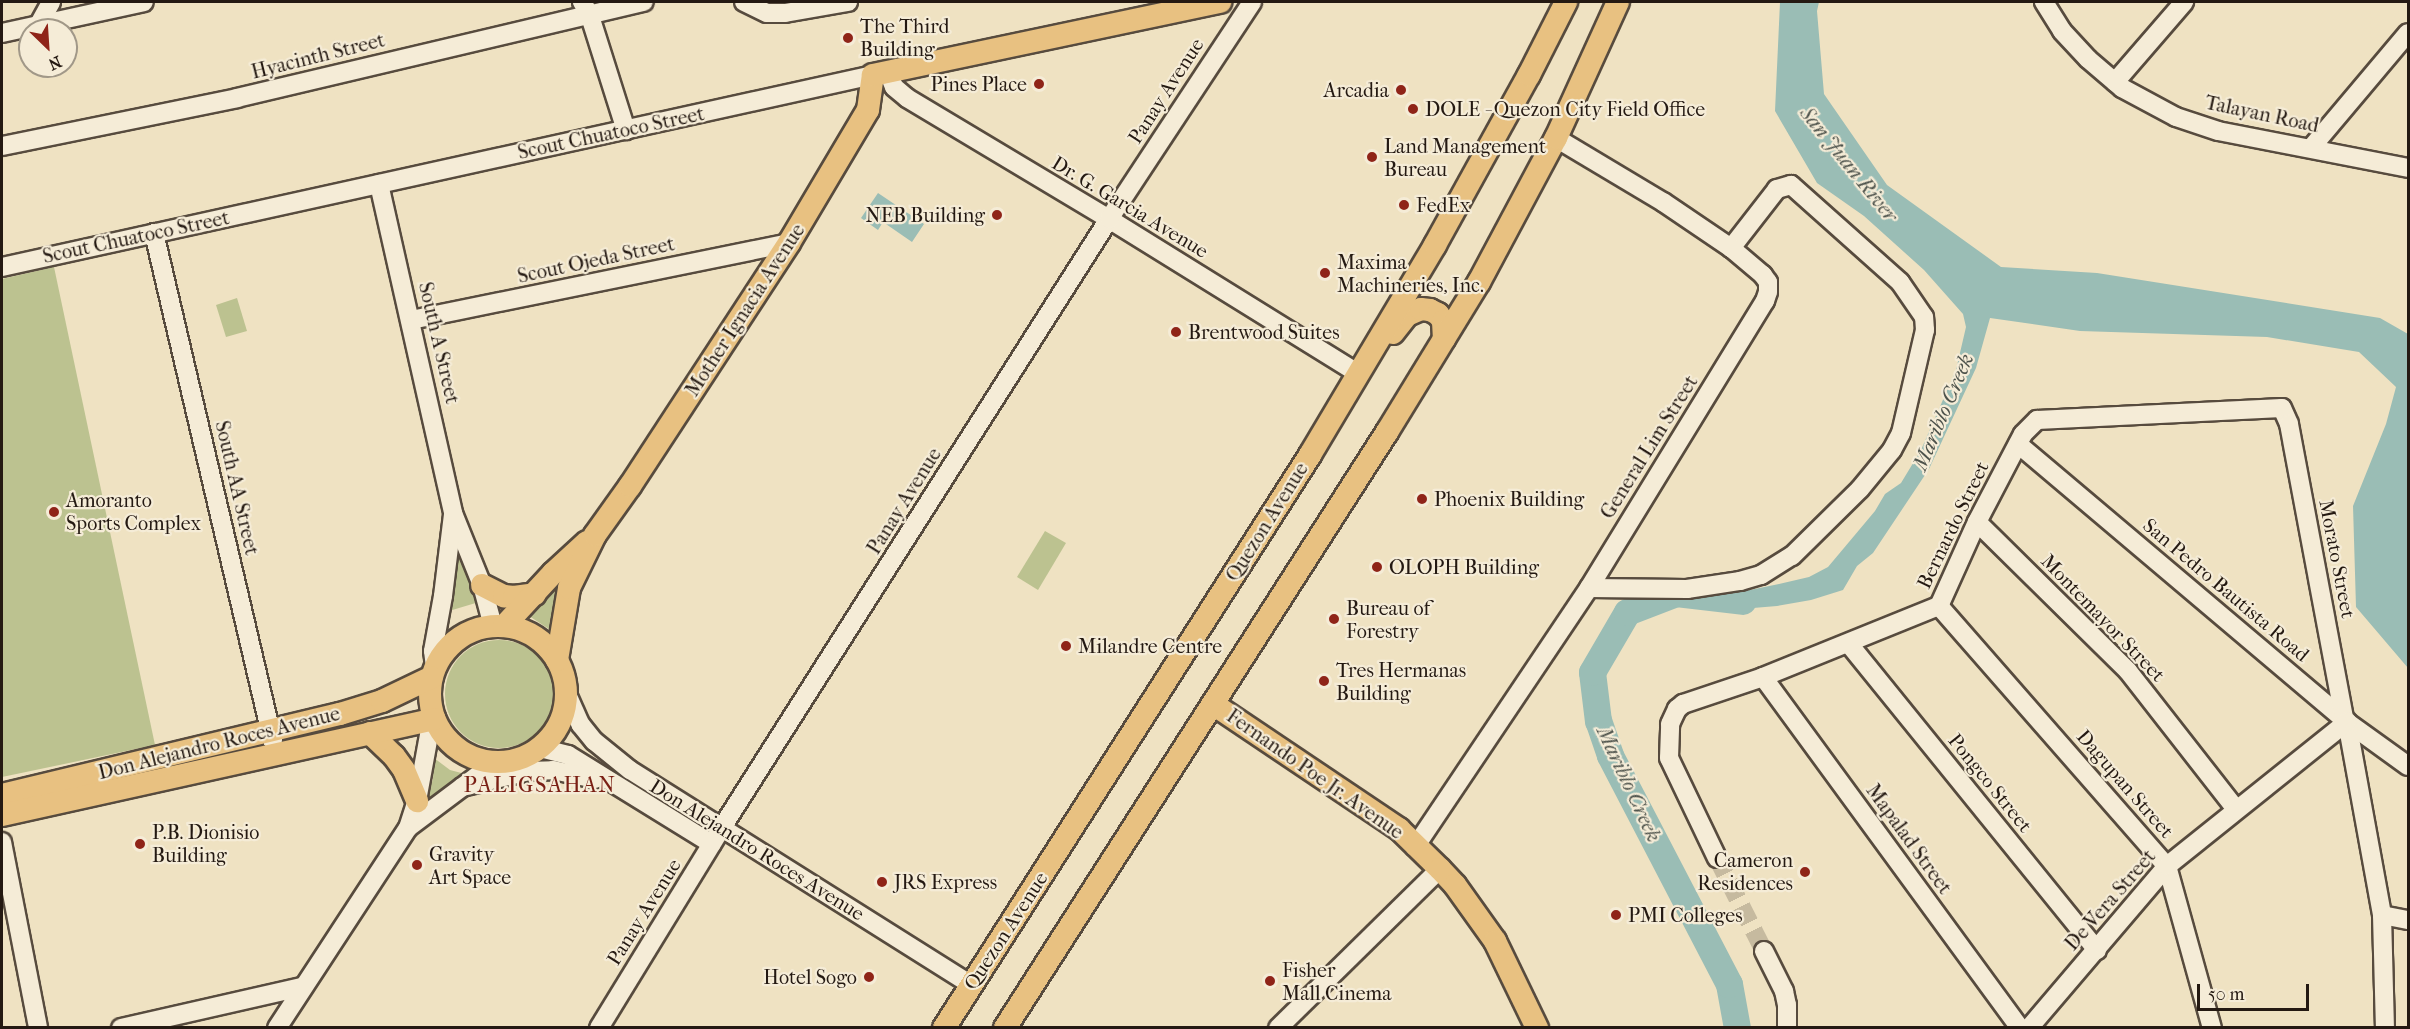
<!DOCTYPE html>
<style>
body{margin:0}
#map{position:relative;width:2410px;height:1029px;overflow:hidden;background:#efe2c2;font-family:"IM FELL French Canon",serif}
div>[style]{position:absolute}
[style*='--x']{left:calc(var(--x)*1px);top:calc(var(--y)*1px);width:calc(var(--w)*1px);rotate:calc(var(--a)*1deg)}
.green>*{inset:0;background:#bcc290}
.round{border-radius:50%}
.water>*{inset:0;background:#9abdb5}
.river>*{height:27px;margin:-13.5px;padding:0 13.5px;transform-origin:13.5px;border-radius:13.5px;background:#9abdb5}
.minor-tunnel>*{height:18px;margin-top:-9px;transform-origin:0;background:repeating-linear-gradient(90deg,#c6ba9f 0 18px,transparent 0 27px)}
.roads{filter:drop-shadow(2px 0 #574b3e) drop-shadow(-2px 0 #574b3e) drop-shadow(0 2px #574b3e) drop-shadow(0 -2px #574b3e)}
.minor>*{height:18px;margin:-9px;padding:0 9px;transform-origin:9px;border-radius:9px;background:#f5ecd7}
.major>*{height:22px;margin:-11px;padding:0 11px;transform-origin:11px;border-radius:11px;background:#e8c181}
.major>.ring{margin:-11px;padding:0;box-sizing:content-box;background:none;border:22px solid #e8c181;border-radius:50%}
.dots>*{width:16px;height:16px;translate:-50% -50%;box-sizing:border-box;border:3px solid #f5ecd7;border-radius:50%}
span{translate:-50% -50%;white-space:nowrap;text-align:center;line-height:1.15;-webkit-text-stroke:4.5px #f5ecd7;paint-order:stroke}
.poi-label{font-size:20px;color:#241912}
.left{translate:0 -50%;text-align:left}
.right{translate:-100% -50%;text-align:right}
.street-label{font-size:20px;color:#241912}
.water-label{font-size:21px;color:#4d524b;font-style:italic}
.quarter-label{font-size:22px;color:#7a1f14;letter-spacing:1.5px}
.frame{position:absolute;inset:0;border:3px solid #241912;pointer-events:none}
.north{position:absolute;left:18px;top:18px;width:60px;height:60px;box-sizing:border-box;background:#f5ecd7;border:2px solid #a19888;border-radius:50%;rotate:155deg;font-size:16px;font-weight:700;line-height:24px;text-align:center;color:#241912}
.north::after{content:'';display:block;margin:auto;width:21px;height:27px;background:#8f2418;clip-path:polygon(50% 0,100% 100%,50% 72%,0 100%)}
.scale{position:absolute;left:2197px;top:984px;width:112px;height:27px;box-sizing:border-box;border:3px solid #241912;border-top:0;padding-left:8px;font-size:18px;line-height:21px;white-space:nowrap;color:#241912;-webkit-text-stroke:4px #f5ecd7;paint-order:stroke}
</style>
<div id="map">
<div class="green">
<div style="clip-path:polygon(54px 267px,155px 745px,2px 777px,2px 279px)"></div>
<div style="clip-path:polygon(237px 298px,247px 331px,226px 337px,216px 305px)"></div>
<div style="clip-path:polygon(1045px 531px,1066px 543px,1038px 590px,1017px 577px)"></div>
<div style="clip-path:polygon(460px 537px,479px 602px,449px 611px,454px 589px)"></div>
<div style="clip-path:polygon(564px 578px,554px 605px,549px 629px,526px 614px)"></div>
<div class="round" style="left:445px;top:640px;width:108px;height:108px"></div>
<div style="clip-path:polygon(434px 758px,450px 770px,469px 775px,439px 792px,422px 810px,433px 779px)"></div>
</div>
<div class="water">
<div style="clip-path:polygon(1780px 2px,1819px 2px,1817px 11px,1824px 94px,1887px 185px,2001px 267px,2097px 273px,2380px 318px,2408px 334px,2408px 668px,2356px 607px,2353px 506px,2386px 424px,2396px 387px,2359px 352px,2267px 337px,2080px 331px,1990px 318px,1976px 368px,1929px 469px,1873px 553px,1857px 566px,1843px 590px,1811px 600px,1777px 606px,1717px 611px,1707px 594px,1740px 592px,1779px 584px,1809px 577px,1828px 567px,1875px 511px,1885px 494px,1901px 483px,1921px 450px,1956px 370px,1966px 327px,1963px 314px,1924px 270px,1864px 216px,1817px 183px,1775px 111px)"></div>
<div style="clip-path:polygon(878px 193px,924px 224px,912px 242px,883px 222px,878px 230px,861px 218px)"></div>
</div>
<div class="river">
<div style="--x:1737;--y:1028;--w:45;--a:-100.3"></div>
<div style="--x:1729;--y:984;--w:258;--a:-117.5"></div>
<div style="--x:1610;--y:755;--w:36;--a:-109"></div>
<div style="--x:1598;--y:721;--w:49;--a:-97"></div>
<div style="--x:1592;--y:672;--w:69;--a:-59.7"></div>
<div style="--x:1627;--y:612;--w:53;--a:-21.2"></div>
<div style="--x:1676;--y:593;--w:67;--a:6.8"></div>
</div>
<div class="minor-tunnel">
<div style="--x:1717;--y:858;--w:104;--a:63.2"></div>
</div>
<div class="roads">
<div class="minor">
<div style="--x:582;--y:2;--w:13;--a:58"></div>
<div style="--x:589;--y:13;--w:123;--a:72.5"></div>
<div style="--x:744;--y:2;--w:25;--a:26"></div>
<div style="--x:767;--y:13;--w:18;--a:0"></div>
<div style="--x:785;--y:13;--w:64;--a:-9.9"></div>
<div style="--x:2044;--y:2;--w:34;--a:58"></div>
<div style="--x:2062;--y:31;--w:38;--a:47"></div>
<div style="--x:2088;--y:59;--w:45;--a:40.5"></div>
<div style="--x:2122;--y:88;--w:61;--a:28.2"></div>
<div style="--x:2176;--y:117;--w:44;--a:18.4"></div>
<div style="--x:2218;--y:131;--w:194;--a:11"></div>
<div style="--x:39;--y:24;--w:25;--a:-61"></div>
<div style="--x:2;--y:33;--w:145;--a:-12.3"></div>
<div style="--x:888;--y:72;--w:16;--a:68"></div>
<div style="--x:894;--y:87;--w:17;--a:40"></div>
<div style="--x:907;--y:98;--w:235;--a:30.9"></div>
<div style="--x:1109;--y:219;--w:292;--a:31.8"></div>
<div style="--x:2115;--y:82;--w:106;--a:-49.2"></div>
<div style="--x:2;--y:146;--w:240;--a:-11.5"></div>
<div style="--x:237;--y:98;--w:418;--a:-13.3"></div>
<div style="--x:2311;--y:148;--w:150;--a:-49.9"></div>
<div style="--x:379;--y:184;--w:337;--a:77.3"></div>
<div style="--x:453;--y:513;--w:78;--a:68.1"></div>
<div style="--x:482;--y:585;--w:42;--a:75"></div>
<div style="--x:154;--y:233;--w:523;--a:76.84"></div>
<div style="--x:2;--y:267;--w:892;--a:-12.43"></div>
<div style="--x:411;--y:320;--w:386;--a:-11.5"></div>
<div style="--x:2018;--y:444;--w:431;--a:40.2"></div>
<div style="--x:2347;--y:722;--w:75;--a:35.8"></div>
<div style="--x:1977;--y:522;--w:212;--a:44.6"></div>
<div style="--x:2128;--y:671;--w:175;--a:52"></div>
<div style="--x:1589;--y:588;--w:98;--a:0.6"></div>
<div style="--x:1687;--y:589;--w:54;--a:-8.6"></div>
<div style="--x:1740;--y:581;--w:22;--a:-16"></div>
<div style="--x:1761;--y:575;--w:36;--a:-32"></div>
<div style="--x:1792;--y:556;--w:95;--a:-44.6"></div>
<div style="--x:1860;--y:489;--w:50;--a:-50.6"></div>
<div style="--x:1892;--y:450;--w:19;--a:-62"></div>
<div style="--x:1901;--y:433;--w:106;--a:-76.9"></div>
<div style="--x:1925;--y:330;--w:13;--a:-94"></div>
<div style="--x:1924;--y:317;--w:42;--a:-124.4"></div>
<div style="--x:1900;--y:282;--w:146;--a:-138.3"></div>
<div style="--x:1791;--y:185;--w:15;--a:164"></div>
<div style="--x:1777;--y:189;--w:75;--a:127.9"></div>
<div style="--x:1939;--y:606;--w:346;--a:48.8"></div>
<div style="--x:2167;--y:866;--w:168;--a:74.5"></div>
<div style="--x:1849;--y:644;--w:394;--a:51"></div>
<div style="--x:435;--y:667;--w:16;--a:-97"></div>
<div style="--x:433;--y:651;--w:56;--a:-79.7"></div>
<div style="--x:443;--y:596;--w:82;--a:-83"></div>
<div style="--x:1763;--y:677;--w:435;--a:53.8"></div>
<div style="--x:566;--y:692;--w:36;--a:66"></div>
<div style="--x:581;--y:725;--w:21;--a:51"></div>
<div style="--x:594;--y:741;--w:46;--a:38.9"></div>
<div style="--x:630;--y:770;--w:403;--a:32.2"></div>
<div style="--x:2347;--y:722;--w:196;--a:79.7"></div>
<div style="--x:2382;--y:915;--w:113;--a:88.5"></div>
<div style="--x:540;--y:748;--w:29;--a:14"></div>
<div style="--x:568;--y:755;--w:169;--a:31.7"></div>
<div style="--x:462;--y:787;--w:69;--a:-13.4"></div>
<div style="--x:529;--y:771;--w:24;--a:-2"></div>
<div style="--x:553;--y:770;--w:43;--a:12.1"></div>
<div style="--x:409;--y:827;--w:85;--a:-36.9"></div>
<div style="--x:477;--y:776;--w:29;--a:-29"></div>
<div style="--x:2;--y:842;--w:189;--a:79"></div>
<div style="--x:1415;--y:847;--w:312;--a:-56.1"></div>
<div style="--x:1589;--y:588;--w:337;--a:-58.5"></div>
<div style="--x:1765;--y:301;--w:9;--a:-72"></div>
<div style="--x:1768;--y:292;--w:10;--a:-90"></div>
<div style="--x:1768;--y:282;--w:9;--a:-126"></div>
<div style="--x:1763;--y:275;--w:42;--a:-139.8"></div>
<div style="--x:1731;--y:248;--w:82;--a:-145.9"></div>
<div style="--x:1663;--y:202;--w:125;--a:-149.1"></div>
<div style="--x:1717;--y:858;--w:111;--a:-115.6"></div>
<div style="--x:1669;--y:758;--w:34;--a:-88"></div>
<div style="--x:1670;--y:724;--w:17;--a:-65"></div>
<div style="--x:1677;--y:709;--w:8;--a:-40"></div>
<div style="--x:1683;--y:704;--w:84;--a:-18.6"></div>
<div style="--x:1763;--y:677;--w:190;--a:-22"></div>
<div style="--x:1939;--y:606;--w:92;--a:-65.7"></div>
<div style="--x:1977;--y:522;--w:99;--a:-62.4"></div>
<div style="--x:2023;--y:434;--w:20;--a:-45"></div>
<div style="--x:2037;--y:420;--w:245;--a:-2.8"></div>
<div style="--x:2282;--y:408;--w:17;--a:66"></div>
<div style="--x:2289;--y:424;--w:299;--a:79.4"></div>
<div style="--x:2382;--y:915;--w:26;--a:11"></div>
<div style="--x:1764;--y:951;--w:45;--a:63.4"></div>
<div style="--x:1784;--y:991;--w:14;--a:78"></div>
<div style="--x:1787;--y:1005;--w:23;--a:90"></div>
<div style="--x:121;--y:1028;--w:186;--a:-12.8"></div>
<div style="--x:277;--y:1028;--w:239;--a:-56.8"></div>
<div style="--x:408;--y:828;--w:28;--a:-72"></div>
<div style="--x:417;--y:801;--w:67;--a:-79.7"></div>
<div style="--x:429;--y:735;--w:12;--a:-55"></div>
<div style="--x:599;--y:1028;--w:233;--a:-58.5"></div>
<div style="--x:721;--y:829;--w:723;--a:-57.54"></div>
<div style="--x:1109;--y:219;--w:260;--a:-56.6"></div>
<div style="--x:1278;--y:1028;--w:227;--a:-44.5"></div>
<div style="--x:2029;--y:1028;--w:213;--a:-49.6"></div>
<div style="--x:2167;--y:866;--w:231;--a:-38.7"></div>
</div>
<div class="major">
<div style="--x:1393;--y:333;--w:23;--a:-52"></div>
<div style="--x:1407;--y:315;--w:15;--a:-23"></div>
<div style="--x:1421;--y:309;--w:9;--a:6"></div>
<div style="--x:1430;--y:310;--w:9;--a:27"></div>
<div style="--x:1438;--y:314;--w:9;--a:54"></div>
<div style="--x:1443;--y:321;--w:18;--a:87"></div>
<div style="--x:482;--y:585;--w:25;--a:27"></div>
<div style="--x:504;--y:596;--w:10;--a:6"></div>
<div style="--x:514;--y:597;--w:21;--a:-8"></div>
<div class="ring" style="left:430px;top:626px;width:114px;height:114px"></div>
<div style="--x:504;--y:626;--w:72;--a:-47.2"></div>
<div style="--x:553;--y:573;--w:46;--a:-42.4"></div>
<div style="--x:557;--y:660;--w:73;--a:-80.5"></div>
<div style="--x:569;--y:588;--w:59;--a:-63.9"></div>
<div style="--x:595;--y:535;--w:60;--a:-54.5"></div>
<div style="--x:630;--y:486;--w:290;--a:-56.8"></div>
<div style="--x:789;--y:243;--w:155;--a:-59.3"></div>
<div style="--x:868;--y:110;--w:35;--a:-82"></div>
<div style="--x:873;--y:75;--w:355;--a:-11.9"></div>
<div style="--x:1213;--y:704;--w:224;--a:33.9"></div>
<div style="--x:1399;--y:829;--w:57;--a:44.3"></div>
<div style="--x:1440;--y:869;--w:22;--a:47"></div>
<div style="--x:1455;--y:885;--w:69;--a:54.5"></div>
<div style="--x:1495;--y:941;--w:97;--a:64.2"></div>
<div style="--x:370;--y:733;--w:33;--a:44"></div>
<div style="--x:394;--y:756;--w:17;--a:54"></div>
<div style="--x:404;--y:770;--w:34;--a:67"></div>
<div style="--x:2;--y:795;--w:348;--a:-13.5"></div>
<div style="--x:340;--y:714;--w:44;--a:-17.2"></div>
<div style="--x:382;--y:701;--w:55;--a:-25.6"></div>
<div style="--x:2;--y:815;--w:443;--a:-12.5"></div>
<div style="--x:944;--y:1028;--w:680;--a:-57.43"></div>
<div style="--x:1310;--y:455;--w:244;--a:-59.2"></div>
<div style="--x:1435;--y:245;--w:194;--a:-61.1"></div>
<div style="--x:1529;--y:75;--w:82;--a:-63.1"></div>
<div style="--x:1005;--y:1028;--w:708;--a:-57.34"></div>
<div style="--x:1387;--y:432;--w:176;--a:-58.5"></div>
<div style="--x:1479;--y:282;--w:163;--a:-61.9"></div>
<div style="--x:1556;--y:138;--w:149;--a:-65.5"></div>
</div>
</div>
<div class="dots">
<div style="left:848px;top:38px;background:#8f2418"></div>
<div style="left:1039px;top:84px;background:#8f2418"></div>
<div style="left:1401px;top:90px;background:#8f2418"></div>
<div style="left:1413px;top:109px;background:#8f2418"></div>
<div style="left:1372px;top:157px;background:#8f2418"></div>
<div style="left:1404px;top:205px;background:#8f2418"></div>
<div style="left:997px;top:215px;background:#8f2418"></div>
<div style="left:1325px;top:273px;background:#8f2418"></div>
<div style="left:1176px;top:332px;background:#8f2418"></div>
<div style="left:1422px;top:499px;background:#8f2418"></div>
<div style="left:54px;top:512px;background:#8f2418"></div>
<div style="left:1377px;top:567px;background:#8f2418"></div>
<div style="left:1334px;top:619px;background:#8f2418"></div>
<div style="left:1066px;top:646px;background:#8f2418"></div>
<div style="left:1324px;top:681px;background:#8f2418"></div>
<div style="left:140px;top:844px;background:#8f2418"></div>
<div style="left:417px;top:865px;background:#8f2418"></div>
<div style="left:1805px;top:872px;background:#8f2418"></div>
<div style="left:882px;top:882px;background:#8f2418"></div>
<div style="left:1616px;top:915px;background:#8f2418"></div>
<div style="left:869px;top:977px;background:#8f2418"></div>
<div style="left:1270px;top:981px;background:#8f2418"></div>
</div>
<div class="poi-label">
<span class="left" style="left:860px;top:38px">The Third<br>Building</span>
<span class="right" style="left:1027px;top:84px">Pines Place</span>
<span class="right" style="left:1389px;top:90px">Arcadia</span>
<span class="left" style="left:1425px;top:109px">DOLE - Quezon City Field Office</span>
<span class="left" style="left:1384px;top:158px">Land Management<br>Bureau</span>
<span class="left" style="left:1416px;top:205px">FedEx</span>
<span class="right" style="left:985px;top:215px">NEB Building</span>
<span class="left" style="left:1337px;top:274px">Maxima<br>Machineries, Inc.</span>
<span class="left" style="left:1188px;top:332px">Brentwood Suites</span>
<span class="left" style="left:1434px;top:499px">Phoenix Building</span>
<span class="left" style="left:66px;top:512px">Amoranto<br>Sports Complex</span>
<span class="left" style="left:1389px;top:567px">OLOPH Building</span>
<span class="left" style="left:1346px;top:620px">Bureau of<br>Forestry</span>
<span class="left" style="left:1078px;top:646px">Milandre Centre</span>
<span class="left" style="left:1336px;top:682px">Tres Hermanas<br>Building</span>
<span class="left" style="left:152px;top:844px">P.B. Dionisio<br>Building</span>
<span class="left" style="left:429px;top:866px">Gravity<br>Art Space</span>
<span class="right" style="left:1793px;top:872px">Cameron<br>Residences</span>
<span class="left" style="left:894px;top:882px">JRS Express</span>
<span class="left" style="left:1628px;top:915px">PMI Colleges</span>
<span class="left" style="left:1282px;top:982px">Fisher<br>Mall Cinema</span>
<span class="right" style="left:857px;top:977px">Hotel Sogo</span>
</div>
<div class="street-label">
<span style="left:318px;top:56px;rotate:-14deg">Hyacinth Street</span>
<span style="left:1166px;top:91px;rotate:-57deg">Panay Avenue</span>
<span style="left:2262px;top:114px;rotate:12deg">Talayan Road</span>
<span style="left:611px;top:133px;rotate:-12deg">Scout Chuatoco Street</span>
<span style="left:1130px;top:207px;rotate:31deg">Dr. G. Garcia Avenue</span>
<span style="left:136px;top:237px;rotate:-12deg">Scout Chuatoco Street</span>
<span style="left:596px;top:260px;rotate:-12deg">Scout Ojeda Street</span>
<span style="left:745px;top:310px;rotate:-57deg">Mother Ignacia Avenue</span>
<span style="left:439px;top:343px;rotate:77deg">South A Street</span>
<span style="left:1649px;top:447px;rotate:-58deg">General Lim Street</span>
<span style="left:237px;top:488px;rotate:77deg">South AA Street</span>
<span style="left:904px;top:501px;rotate:-58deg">Panay Avenue</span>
<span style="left:1267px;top:522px;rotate:-58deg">Quezon Avenue</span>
<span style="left:1953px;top:525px;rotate:-64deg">Bernardo Street</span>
<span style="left:2337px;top:559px;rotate:79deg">Morato Street</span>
<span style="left:2226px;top:590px;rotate:40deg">San Pedro Bautista Road</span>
<span style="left:2103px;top:618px;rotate:46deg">Montemayor Street</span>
<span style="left:219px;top:743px;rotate:-14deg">Don Alejandro Roces Avenue</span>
<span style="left:1315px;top:774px;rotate:35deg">Fernando Poe Jr. Avenue</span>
<span style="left:1990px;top:783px;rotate:51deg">Pongco Street</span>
<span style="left:2125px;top:784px;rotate:49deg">Dagupan Street</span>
<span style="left:1909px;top:839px;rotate:54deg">Mapalad Street</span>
<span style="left:757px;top:850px;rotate:32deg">Don Alejandro Roces Avenue</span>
<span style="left:2110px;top:900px;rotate:-49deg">De Vera Street</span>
<span style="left:644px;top:912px;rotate:-58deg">Panay Avenue</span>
<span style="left:1006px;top:931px;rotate:-57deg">Quezon Avenue</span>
</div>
<div class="water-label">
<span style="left:1849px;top:164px;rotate:51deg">San Juan River</span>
<span style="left:1943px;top:412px;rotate:-67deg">Mariblo Creek</span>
<span style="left:1629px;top:784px;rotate:65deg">Mariblo Creek</span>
</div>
<div class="quarter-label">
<span style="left:540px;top:786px">PALIGSAHAN</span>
</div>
<div class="frame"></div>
<div class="north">N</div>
<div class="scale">50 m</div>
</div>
